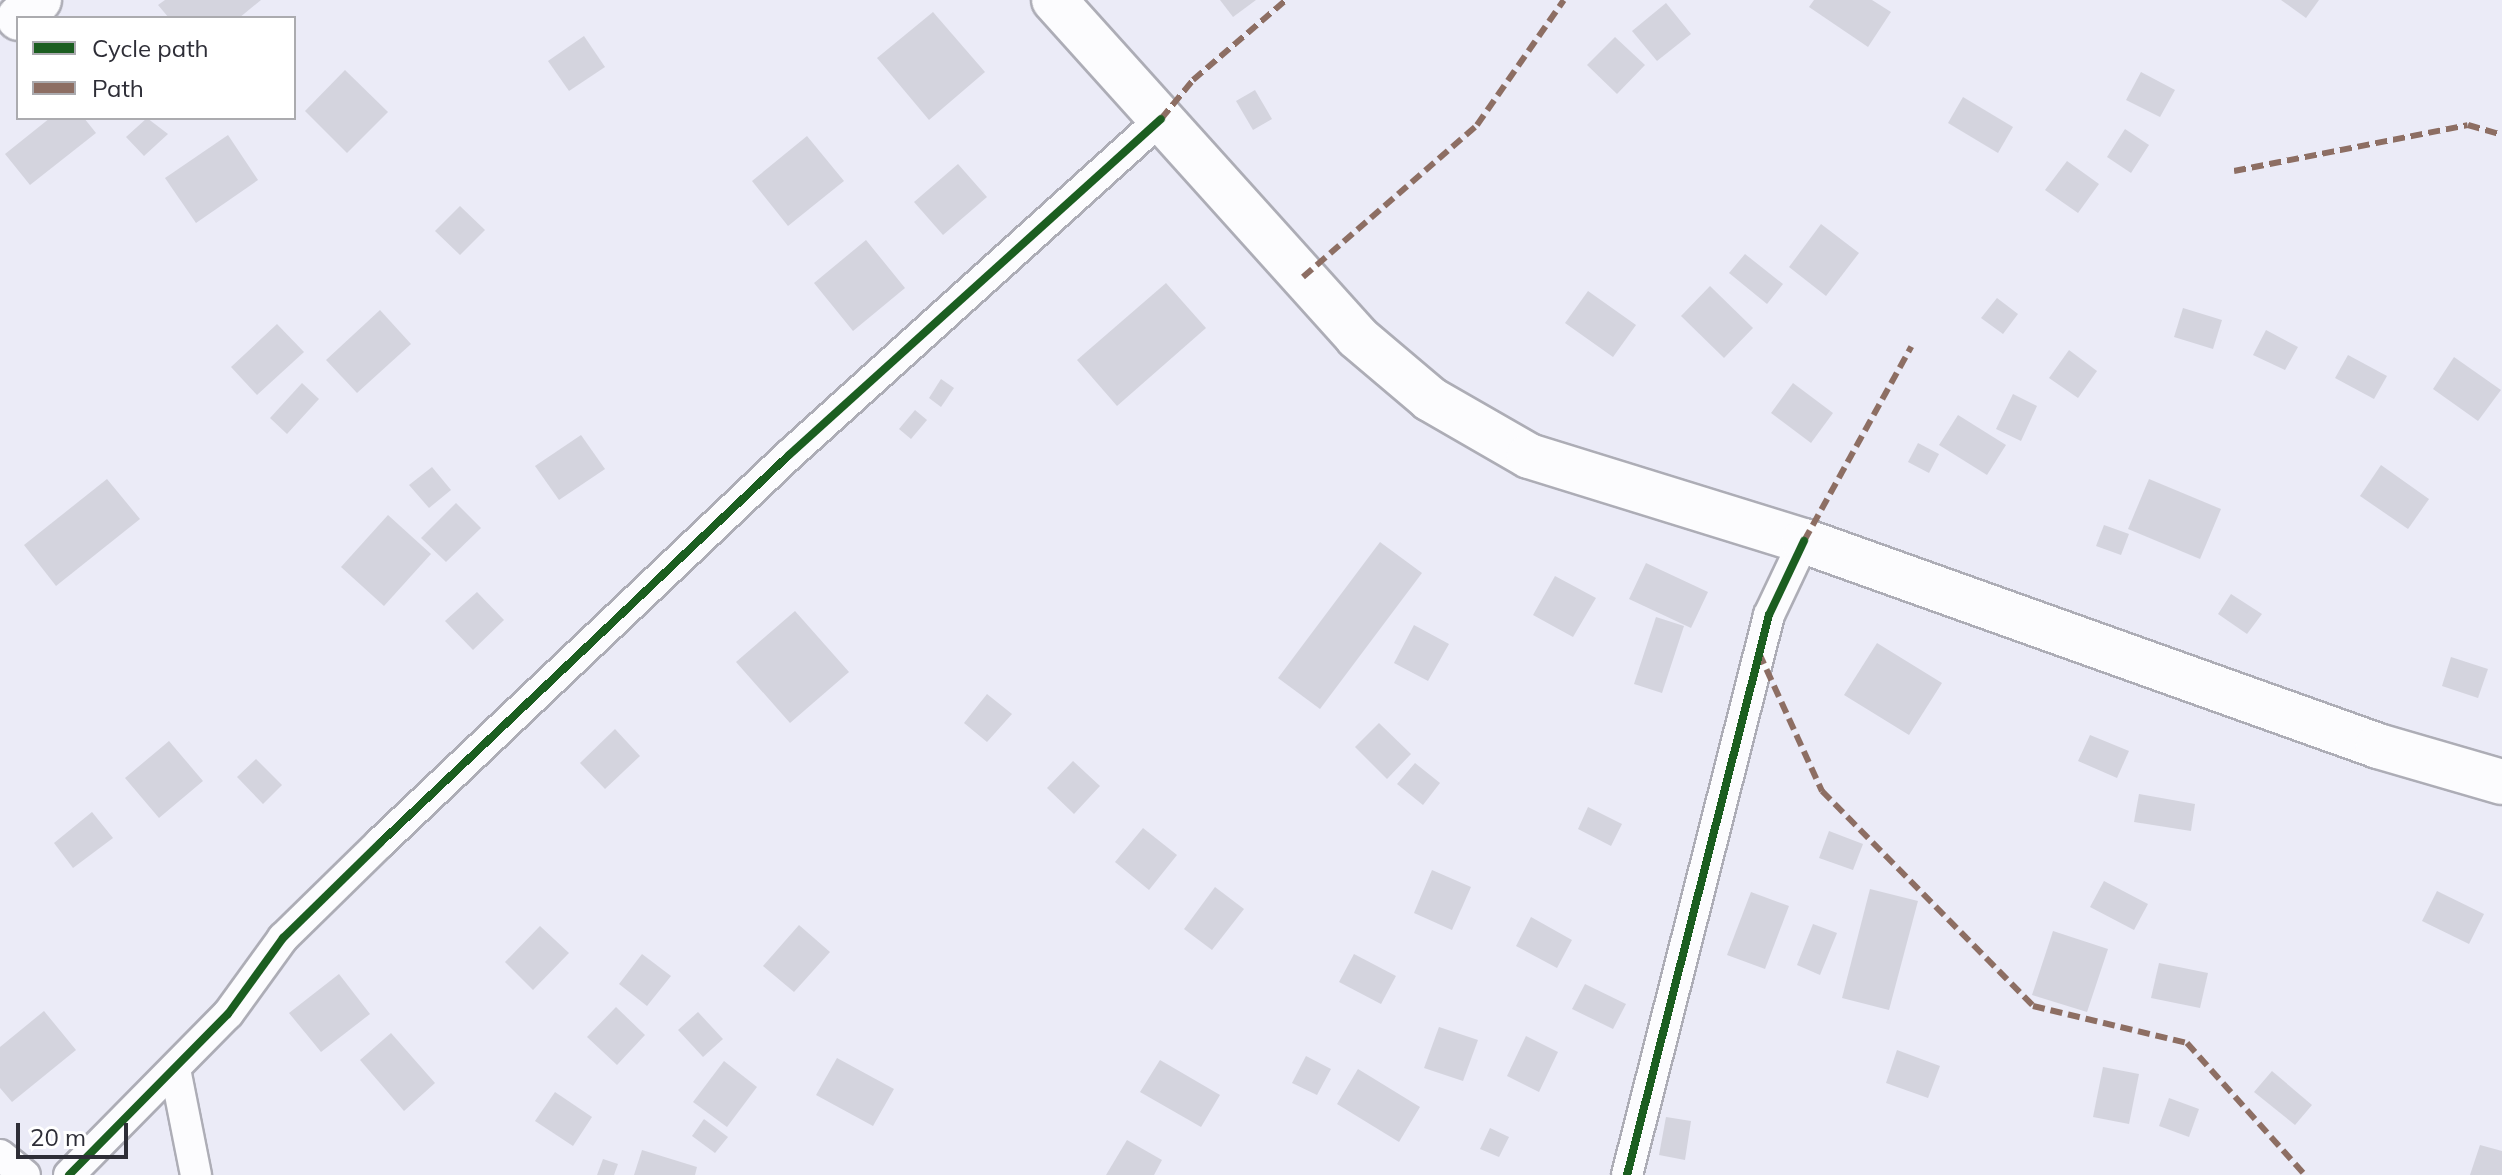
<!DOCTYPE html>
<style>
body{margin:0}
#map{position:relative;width:2502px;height:1175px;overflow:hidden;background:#ebebf7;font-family:Mulish,sans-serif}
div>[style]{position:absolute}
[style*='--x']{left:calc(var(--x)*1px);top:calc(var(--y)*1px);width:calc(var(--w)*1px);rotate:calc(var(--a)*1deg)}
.building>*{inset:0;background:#d4d4de}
.roads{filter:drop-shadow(2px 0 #adadb6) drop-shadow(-2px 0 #adadb6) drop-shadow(0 2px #adadb6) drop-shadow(0 -2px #adadb6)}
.minor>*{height:30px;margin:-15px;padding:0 15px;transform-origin:15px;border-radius:15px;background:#fcfcfe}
.primary>*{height:44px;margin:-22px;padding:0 22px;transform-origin:22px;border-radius:22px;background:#fcfcfe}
.quiet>*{height:6px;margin-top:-3px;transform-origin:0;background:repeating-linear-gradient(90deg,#8d6e63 0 12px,transparent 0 18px)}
.cycleway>*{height:8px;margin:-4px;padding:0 4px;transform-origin:4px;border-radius:4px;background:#1b5e20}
span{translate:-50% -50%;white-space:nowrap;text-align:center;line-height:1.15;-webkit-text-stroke:6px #fff;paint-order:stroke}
.legend{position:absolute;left:16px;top:16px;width:280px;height:104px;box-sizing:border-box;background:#fff;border:2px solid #ababaf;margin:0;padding:10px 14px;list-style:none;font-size:24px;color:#2e2e37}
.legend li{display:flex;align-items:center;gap:16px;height:40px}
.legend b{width:40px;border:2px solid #ababaf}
.scale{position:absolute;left:16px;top:1123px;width:112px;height:36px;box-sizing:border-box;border:4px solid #2e2e37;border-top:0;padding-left:10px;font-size:24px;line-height:28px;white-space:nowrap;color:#2e2e37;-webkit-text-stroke:6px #fff;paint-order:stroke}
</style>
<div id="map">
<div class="building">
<div style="clip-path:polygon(165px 0,261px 0,239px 18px,169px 18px,158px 5px)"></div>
<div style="clip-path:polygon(1220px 0,1256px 0,1233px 17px)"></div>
<div style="clip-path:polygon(1814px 0,1872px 0,1891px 12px,1868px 47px,1809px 7px)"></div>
<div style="clip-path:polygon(2281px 0,2319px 0,2306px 18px)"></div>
<div style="clip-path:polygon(1666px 3px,1691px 34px,1657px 61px,1632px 31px)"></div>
<div style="clip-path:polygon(933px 12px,985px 72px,929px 120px,877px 58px)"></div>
<div style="clip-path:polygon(584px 36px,605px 67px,569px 91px,548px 61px)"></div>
<div style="clip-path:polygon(1615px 37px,1645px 65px,1617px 94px,1587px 65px)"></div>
<div style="clip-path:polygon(345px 70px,388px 112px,347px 153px,305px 111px)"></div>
<div style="clip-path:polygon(2141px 72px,2175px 90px,2160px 117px,2126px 100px)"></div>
<div style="clip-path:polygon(1255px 90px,1272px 119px,1253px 130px,1236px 101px)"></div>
<div style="clip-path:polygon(1963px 97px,2013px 127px,1998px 153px,1948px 123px)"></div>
<div style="clip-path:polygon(50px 118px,84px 118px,96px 133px,30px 185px,5px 154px)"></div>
<div style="clip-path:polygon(147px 118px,168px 134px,144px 156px,126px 137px)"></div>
<div style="clip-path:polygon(2125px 129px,2149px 145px,2131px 173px,2107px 157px)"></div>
<div style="clip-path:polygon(228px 135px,258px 180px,196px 223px,165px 178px)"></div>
<div style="clip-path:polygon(807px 136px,844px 181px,788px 226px,752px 181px)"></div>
<div style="clip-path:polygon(2067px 161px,2099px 184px,2078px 213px,2045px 190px)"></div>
<div style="clip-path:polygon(958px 164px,987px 197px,943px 235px,914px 202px)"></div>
<div style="clip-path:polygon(460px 206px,485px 230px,460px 255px,435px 231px)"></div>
<div style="clip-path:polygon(1821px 224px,1859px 253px,1826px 296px,1789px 267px)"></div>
<div style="clip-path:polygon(866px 240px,905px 288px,853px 331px,814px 283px)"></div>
<div style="clip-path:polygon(1745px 254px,1783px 284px,1767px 304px,1729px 273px)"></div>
<div style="clip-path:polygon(1166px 283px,1206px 328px,1117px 406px,1077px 360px)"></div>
<div style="clip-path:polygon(1710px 286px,1753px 328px,1724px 358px,1681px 316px)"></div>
<div style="clip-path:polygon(1588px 291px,1636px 325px,1613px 357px,1565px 323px)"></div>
<div style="clip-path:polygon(1997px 298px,2018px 314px,2003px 334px,1981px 318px)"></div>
<div style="clip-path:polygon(2183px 308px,2222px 320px,2213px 349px,2174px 337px)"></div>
<div style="clip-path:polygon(380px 310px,411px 344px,357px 393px,326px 360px)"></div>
<div style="clip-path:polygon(277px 324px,304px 352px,257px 395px,231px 367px)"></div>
<div style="clip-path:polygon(2266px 330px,2298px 347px,2285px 370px,2253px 355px)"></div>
<div style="clip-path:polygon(2069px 350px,2097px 371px,2078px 398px,2049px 378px)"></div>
<div style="clip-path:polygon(2348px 355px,2387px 376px,2374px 399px,2335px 378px)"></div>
<div style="clip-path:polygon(2454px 357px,2501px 390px,2478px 421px,2433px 389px)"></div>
<div style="clip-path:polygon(941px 379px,954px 388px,941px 407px,929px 398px)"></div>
<div style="clip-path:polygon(302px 383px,319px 399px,287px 434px,270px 418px)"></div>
<div style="clip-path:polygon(1793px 383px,1833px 413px,1811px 443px,1771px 413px)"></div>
<div style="clip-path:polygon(2013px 394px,2037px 406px,2021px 441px,1996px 429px)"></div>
<div style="clip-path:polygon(915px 410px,927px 420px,911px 439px,899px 429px)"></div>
<div style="clip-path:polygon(1958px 415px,2006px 445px,1987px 475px,1939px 445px)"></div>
<div style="clip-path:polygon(581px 435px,605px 469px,559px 500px,535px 466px)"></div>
<div style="clip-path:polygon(1918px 443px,1939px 454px,1929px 473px,1908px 462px)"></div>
<div style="clip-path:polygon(2381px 465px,2429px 499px,2408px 529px,2360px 496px)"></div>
<div style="clip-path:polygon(432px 467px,451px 490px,429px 508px,409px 485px)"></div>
<div style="clip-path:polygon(107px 479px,140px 519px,56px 586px,24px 545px)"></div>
<div style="clip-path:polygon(2149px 479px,2221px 509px,2200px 559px,2128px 529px)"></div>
<div style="clip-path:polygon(456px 503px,481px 528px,446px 562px,421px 538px)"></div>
<div style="clip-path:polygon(388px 515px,431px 554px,384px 606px,341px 567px)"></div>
<div style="clip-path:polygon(2104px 525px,2129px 534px,2121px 555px,2096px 546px)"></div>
<div style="clip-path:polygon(1380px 542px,1422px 573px,1320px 709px,1278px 678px)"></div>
<div style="clip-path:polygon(1646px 563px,1708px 592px,1691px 628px,1629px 599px)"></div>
<div style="clip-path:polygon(1555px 576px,1596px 598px,1573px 637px,1533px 615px)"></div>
<div style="clip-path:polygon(477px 592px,504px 620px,473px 650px,445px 621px)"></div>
<div style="clip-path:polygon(2231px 594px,2262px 614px,2247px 634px,2218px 614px)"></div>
<div style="clip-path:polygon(795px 611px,849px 672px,790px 723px,736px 662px)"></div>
<div style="clip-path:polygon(1656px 617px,1684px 626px,1662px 693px,1634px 684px)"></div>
<div style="clip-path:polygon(1414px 625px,1449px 644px,1428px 681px,1394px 663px)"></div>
<div style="clip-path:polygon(1877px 643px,1942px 683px,1909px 735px,1844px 695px)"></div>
<div style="clip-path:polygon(2451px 657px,2488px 669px,2478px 698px,2442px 686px)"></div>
<div style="clip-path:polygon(987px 694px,1012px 714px,987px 742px,964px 723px)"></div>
<div style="clip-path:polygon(1379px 723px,1411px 754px,1387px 779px,1355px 747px)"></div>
<div style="clip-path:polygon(615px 729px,640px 756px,605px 789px,580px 763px)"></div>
<div style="clip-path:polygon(2090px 735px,2129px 751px,2117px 778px,2078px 761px)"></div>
<div style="clip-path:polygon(169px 741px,203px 781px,159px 818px,125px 778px)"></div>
<div style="clip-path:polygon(256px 759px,282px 785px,263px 804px,237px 777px)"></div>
<div style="clip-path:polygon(1073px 761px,1100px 786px,1074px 814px,1047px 788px)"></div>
<div style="clip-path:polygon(1415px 763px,1440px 783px,1423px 805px,1397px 784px)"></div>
<div style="clip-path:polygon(2139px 794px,2195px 804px,2191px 831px,2134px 822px)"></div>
<div style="clip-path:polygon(1588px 807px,1622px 824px,1611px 846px,1578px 829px)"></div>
<div style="clip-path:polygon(92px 812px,113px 838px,73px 868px,54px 843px)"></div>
<div style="clip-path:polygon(1143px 828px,1177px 855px,1149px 890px,1115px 862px)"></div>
<div style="clip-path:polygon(1829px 831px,1863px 844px,1853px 870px,1819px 858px)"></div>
<div style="clip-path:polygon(1432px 870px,1471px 887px,1452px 930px,1414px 913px)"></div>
<div style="clip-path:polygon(2104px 881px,2148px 904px,2134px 930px,2090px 907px)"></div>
<div style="clip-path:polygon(1215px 887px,1244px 909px,1212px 950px,1184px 929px)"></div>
<div style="clip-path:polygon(1870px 889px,1918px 901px,1889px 1010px,1842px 998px)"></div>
<div style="clip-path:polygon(2437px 891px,2484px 914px,2469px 944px,2422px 921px)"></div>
<div style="clip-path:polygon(1751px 892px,1789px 906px,1765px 969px,1727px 955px)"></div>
<div style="clip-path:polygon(1531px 917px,1572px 940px,1557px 968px,1516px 946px)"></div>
<div style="clip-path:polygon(1813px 924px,1837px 933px,1820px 975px,1797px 965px)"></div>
<div style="clip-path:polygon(799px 925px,830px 952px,794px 992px,763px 966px)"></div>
<div style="clip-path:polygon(540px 926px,569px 953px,533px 990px,505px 962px)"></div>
<div style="clip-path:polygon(2053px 931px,2108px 949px,2087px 1012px,2032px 995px)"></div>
<div style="clip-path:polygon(642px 954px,671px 976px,647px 1006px,619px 984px)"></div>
<div style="clip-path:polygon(1354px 954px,1396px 976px,1381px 1004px,1339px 982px)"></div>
<div style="clip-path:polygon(2159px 963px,2208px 973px,2200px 1008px,2151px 998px)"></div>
<div style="clip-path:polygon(339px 974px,370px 1014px,321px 1052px,289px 1013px)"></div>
<div style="clip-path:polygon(1585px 984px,1626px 1004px,1613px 1029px,1572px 1009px)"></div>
<div style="clip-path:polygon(616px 1007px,645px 1035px,617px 1065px,587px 1037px)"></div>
<div style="clip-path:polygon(44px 1011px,76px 1050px,12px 1102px,0 1088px,0 1047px)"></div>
<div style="clip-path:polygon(698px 1012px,723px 1039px,703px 1057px,678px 1030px)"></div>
<div style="clip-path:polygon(1439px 1027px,1478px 1040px,1463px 1081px,1424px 1068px)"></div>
<div style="clip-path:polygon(391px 1033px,435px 1083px,404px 1111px,360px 1060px)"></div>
<div style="clip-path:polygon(1526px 1036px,1558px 1052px,1539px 1092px,1507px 1076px)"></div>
<div style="clip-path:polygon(1897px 1050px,1940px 1066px,1928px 1098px,1886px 1083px)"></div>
<div style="clip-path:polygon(1306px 1056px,1331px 1069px,1317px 1095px,1292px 1083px)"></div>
<div style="clip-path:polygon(837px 1058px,894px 1089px,873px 1126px,816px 1095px)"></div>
<div style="clip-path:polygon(1160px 1060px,1220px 1095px,1201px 1127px,1140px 1092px)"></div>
<div style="clip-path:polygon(724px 1061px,757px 1087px,727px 1127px,693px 1102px)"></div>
<div style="clip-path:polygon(2103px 1067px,2139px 1074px,2129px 1124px,2093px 1117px)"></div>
<div style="clip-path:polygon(1358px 1069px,1420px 1107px,1399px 1142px,1337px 1104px)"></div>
<div style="clip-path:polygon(2272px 1071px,2312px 1105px,2295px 1125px,2254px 1092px)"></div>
<div style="clip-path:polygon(555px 1092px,592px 1117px,573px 1146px,535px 1121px)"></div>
<div style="clip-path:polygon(2169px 1098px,2199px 1109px,2189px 1137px,2159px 1126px)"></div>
<div style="clip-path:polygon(1666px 1117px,1691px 1121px,1685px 1160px,1659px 1155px)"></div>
<div style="clip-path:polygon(704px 1119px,728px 1137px,715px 1153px,692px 1136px)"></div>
<div style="clip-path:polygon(1490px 1128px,1509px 1137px,1499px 1157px,1480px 1149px)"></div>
<div style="clip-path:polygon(1127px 1140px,1162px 1160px,1154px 1175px,1106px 1175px)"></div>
<div style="clip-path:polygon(2480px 1145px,2502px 1151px,2502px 1175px,2470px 1175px)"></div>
<div style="clip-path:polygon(642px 1150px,697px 1167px,695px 1175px,634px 1175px)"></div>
<div style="clip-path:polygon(603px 1159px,618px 1164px,614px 1175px,597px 1175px)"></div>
</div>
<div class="roads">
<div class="minor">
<div style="--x:175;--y:1069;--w:108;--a:78.8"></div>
<div style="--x:0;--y:1155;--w:32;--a:39"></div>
<div style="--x:69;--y:1175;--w:226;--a:-45.4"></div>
<div style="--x:228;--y:1014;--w:94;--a:-54.1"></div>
<div style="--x:283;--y:938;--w:136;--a:-44.4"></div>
<div style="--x:380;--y:843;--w:564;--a:-43.49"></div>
<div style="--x:789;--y:455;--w:501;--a:-42.09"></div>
<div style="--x:1627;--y:1175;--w:578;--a:-75.77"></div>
<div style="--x:1769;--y:615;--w:82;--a:-64.7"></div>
</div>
<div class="primary">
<div style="--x:1054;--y:0;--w:453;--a:48"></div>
<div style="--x:1357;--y:337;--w:96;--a:40.3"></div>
<div style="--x:1430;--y:399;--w:114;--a:29.9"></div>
<div style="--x:1529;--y:456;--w:288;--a:17.2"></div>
<div style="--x:1804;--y:541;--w:610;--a:19.65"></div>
<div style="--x:2378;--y:746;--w:129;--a:16.2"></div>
<div style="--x:19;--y:18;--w:27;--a:-42"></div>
</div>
</div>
<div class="quiet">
<div style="--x:1161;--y:119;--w:50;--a:-50.6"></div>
<div style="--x:1193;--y:80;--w:123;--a:-40.7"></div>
<div style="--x:2234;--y:171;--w:238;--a:-11.1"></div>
<div style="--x:2468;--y:125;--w:35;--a:16"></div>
<div style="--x:1303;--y:277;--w:231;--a:-41.1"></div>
<div style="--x:1477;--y:125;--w:152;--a:-55.2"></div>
<div style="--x:1804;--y:541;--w:222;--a:-61.1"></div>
<div style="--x:1759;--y:653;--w:152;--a:65.5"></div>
<div style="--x:1822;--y:791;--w:301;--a:45.5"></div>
<div style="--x:2033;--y:1006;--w:158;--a:13.5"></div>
<div style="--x:2187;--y:1043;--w:177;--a:48.2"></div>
</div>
<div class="cycleway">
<div style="--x:69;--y:1175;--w:226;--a:-45.4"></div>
<div style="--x:228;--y:1014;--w:94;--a:-54.1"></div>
<div style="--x:283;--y:938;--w:136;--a:-44.4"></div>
<div style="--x:380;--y:843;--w:564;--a:-43.49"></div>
<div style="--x:789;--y:455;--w:501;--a:-42.09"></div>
<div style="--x:1627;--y:1175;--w:578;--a:-75.77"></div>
<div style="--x:1769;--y:615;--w:82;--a:-64.7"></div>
</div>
<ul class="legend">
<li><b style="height:10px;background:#1b5e20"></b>Cycle path</li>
<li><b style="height:10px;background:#8d6e63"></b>Path</li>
</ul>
<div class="scale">20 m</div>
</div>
